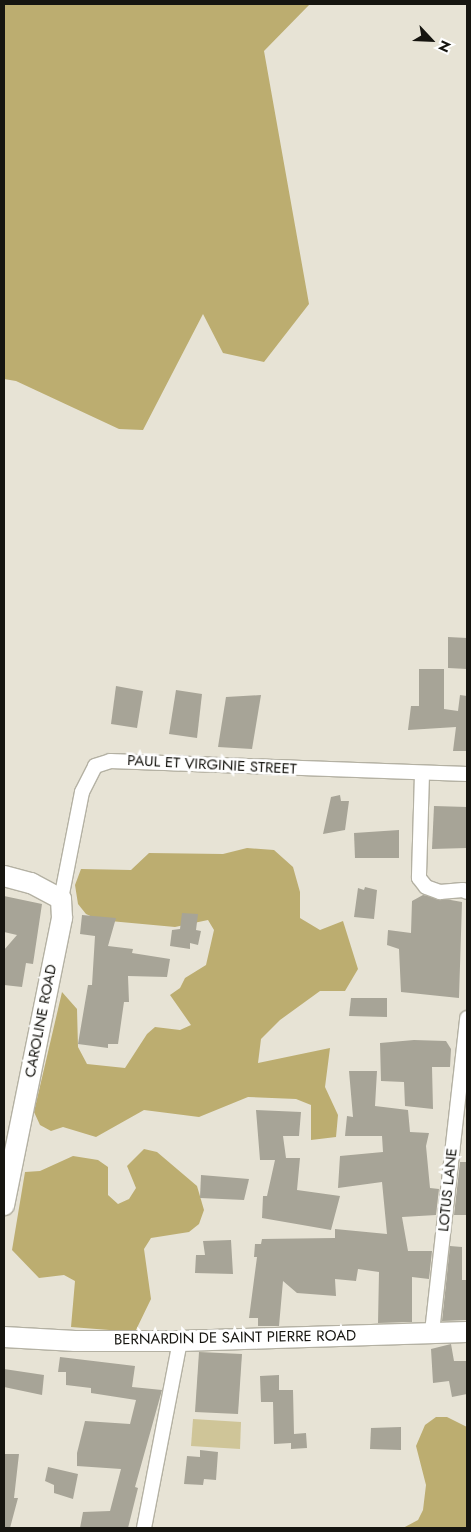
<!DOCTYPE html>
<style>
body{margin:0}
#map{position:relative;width:471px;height:1532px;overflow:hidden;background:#e7e3d5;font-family:Jost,sans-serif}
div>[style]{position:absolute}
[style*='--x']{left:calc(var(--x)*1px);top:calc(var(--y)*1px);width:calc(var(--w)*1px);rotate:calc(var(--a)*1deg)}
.green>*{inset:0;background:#cfc598}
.forest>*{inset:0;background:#bcad70}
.building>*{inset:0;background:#a7a497}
.roads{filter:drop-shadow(1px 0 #b4b1a3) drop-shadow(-1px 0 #b4b1a3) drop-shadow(0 1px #b4b1a3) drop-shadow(0 -1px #b4b1a3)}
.minor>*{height:14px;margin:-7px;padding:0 7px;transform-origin:7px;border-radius:7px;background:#fff}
.secondary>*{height:20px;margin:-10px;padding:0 10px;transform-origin:10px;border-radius:10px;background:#fff}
span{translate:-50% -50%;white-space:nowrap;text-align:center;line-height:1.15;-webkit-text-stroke:5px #fff;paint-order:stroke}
.street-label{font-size:15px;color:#161510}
.frame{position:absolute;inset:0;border:5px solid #161510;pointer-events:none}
.north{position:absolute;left:406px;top:15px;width:50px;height:50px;-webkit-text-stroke:4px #fff;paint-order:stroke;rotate:115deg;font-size:14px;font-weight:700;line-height:20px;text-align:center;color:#161510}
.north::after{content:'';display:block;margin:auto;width:18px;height:22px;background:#161510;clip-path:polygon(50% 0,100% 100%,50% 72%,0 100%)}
</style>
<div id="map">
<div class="green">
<div style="clip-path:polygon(193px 1419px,241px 1422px,240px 1449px,191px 1446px)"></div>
</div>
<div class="forest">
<div style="clip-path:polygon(4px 4px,310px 4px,264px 51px,309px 304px,264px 362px,223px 353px,203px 314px,143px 430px,119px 429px,16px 381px,4px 379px)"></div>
<div style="clip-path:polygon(247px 848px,274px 850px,293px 867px,300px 892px,300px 918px,320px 930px,343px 921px,358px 969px,345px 991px,320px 991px,280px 1020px,261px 1039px,258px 1063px,330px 1048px,325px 1087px,338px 1115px,336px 1137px,311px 1140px,311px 1105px,296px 1099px,248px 1097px,199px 1117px,144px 1110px,96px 1137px,63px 1127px,51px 1131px,40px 1125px,34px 1112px,62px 992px,77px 1009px,78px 1047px,87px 1064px,125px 1068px,147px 1034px,155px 1027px,180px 1030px,191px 1025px,170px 995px,180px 988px,185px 978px,206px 965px,214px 930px,208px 920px,175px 927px,99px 920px,86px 914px,78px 904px,75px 885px,81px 869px,131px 870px,149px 853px,223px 854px)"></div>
<div style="clip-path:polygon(144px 1149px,157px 1152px,197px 1186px,204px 1210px,199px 1224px,189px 1232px,151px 1238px,144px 1249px,151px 1299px,135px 1332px,71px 1327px,75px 1281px,64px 1275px,39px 1278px,12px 1250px,25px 1172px,40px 1171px,73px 1156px,98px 1160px,108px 1167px,108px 1195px,118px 1204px,129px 1199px,136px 1188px,127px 1166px)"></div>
<div style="clip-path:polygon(436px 1417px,447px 1417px,467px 1427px,467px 1528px,403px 1528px,418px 1520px,423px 1510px,426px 1485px,416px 1446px,425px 1425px)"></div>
</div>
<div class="building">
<div style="clip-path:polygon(448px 637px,467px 638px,467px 669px,448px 668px)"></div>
<div style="clip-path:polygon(419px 669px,444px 669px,444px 709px,458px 711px,460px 695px,467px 696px,467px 751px,453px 751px,456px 727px,408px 730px,411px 706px,419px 706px)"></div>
<div style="clip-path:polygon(116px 686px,143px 691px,137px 728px,111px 724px)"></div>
<div style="clip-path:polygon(176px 690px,202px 694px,197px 738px,169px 734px)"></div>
<div style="clip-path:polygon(261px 695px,252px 749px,218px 747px,226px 697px)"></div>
<div style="clip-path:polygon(340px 795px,341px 801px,349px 801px,345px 830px,323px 834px,331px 797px)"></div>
<div style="clip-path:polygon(434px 806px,467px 807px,467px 848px,432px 849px)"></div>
<div style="clip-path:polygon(399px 830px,399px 858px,355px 858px,354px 833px)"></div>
<div style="clip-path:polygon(365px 887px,377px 890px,374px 919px,354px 917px,358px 888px,364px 890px)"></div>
<div style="clip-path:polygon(423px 895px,462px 902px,459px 998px,401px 992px,399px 949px,387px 945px,388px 930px,411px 933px,412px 901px)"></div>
<div style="clip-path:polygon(4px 896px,42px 904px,33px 964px,26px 963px,22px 987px,4px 985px,4px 950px,17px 935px,4px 932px)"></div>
<div style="clip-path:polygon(182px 913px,198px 914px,196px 930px,201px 931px,198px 945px,190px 943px,190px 949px,170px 946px,172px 930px,180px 929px)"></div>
<div style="clip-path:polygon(82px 915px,116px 918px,108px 946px,133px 949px,132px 953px,170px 959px,167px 977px,128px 976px,129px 1002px,124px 1002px,118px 1044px,108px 1044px,108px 1048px,78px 1044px,88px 985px,92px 985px,95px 936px,80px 934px)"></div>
<div style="clip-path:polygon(351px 998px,387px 998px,387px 1017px,349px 1016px)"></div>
<div style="clip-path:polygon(414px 1040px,446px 1041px,451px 1049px,450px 1067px,432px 1067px,433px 1109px,405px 1106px,404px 1082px,381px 1081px,380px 1043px)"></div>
<div style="clip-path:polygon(349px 1071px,377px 1071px,375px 1106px,408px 1110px,410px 1132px,429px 1133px,426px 1146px,430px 1188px,439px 1189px,436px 1215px,402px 1217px,408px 1251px,432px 1251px,429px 1279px,412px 1277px,412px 1322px,378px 1323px,379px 1272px,358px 1269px,356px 1281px,335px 1279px,336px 1296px,297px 1293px,283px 1281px,279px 1326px,258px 1326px,258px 1318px,249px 1318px,257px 1257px,254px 1257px,255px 1244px,261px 1244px,262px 1239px,335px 1238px,335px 1229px,387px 1234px,382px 1182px,338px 1188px,340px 1156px,383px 1152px,382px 1136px,345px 1136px,347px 1116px,353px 1117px)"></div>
<div style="clip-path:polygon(256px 1110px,301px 1112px,299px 1136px,283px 1136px,286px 1158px,300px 1158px,297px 1190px,340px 1196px,331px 1230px,262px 1218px,263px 1196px,267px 1196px,275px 1160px,260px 1160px)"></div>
<div style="clip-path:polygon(460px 1162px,467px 1162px,467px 1215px,454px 1215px)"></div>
<div style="clip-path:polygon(201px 1175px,249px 1179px,244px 1200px,200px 1198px)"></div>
<div style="clip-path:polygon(231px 1240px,233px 1274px,195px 1273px,196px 1255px,205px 1255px,203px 1241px)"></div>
<div style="clip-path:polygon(450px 1246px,462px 1247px,462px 1280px,467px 1280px,467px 1320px,442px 1321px)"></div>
<div style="clip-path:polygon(451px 1344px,454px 1361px,467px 1361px,467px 1394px,452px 1397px,449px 1381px,433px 1383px,431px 1349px)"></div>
<div style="clip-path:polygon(199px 1352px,242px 1354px,238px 1414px,195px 1412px)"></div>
<div style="clip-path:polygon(60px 1357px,135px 1366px,132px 1387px,162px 1390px,135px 1487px,138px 1488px,128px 1528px,80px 1528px,83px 1512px,110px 1511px,121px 1469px,77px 1466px,77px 1453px,85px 1421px,130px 1424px,136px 1400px,91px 1393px,91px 1388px,66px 1385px,66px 1372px,58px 1372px)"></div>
<div style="clip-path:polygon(4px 1369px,44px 1375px,42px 1395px,4px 1387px)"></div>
<div style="clip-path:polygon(279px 1375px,279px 1390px,293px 1390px,294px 1434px,306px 1433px,307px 1448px,291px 1449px,291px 1443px,274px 1444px,273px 1402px,261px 1402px,260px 1376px)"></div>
<div style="clip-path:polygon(401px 1427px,401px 1450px,370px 1449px,371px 1428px)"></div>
<div style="clip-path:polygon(200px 1450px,218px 1452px,216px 1480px,204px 1479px,203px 1485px,184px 1484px,187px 1456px,200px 1457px)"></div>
<div style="clip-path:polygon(4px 1454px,19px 1454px,14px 1498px,18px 1498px,10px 1528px,4px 1528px)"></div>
<div style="clip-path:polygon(48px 1467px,78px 1474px,73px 1499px,54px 1493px,54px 1485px,45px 1481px)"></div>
</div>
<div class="roads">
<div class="minor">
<div style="--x:422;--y:774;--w:104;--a:91.7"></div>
<div style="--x:419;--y:878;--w:11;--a:52"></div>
<div style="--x:426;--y:887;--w:15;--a:20"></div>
<div style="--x:440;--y:892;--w:23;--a:-5"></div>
<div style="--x:463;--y:890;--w:4;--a:27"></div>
<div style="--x:61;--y:899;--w:109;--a:-78.9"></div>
<div style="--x:82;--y:792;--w:29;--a:-63"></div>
<div style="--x:95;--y:766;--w:16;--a:-18"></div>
<div style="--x:110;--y:761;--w:357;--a:2.1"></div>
<div style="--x:432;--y:1332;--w:316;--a:-83.6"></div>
<div style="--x:144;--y:1528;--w:190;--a:-79.1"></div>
</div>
<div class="secondary">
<div style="--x:4;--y:876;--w:28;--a:15"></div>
<div style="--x:31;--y:883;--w:34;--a:28"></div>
<div style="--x:61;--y:899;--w:19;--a:87"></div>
<div style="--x:62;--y:918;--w:293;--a:101.4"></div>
<div style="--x:4;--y:1337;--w:71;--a:3.2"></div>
<div style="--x:75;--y:1341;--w:105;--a:0"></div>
<div style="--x:180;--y:1341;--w:287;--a:-1.8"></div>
</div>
</div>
<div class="street-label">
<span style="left:212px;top:765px;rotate:3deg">PAUL ET VIRGINIE STREET</span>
<span style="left:41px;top:1021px;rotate:-79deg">CAROLINE ROAD</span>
<span style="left:448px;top:1190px;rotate:-84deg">LOTUS LANE</span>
<span style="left:235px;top:1338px;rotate:-1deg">BERNARDIN DE SAINT PIERRE ROAD</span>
</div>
<div class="frame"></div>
<div class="north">N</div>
</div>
